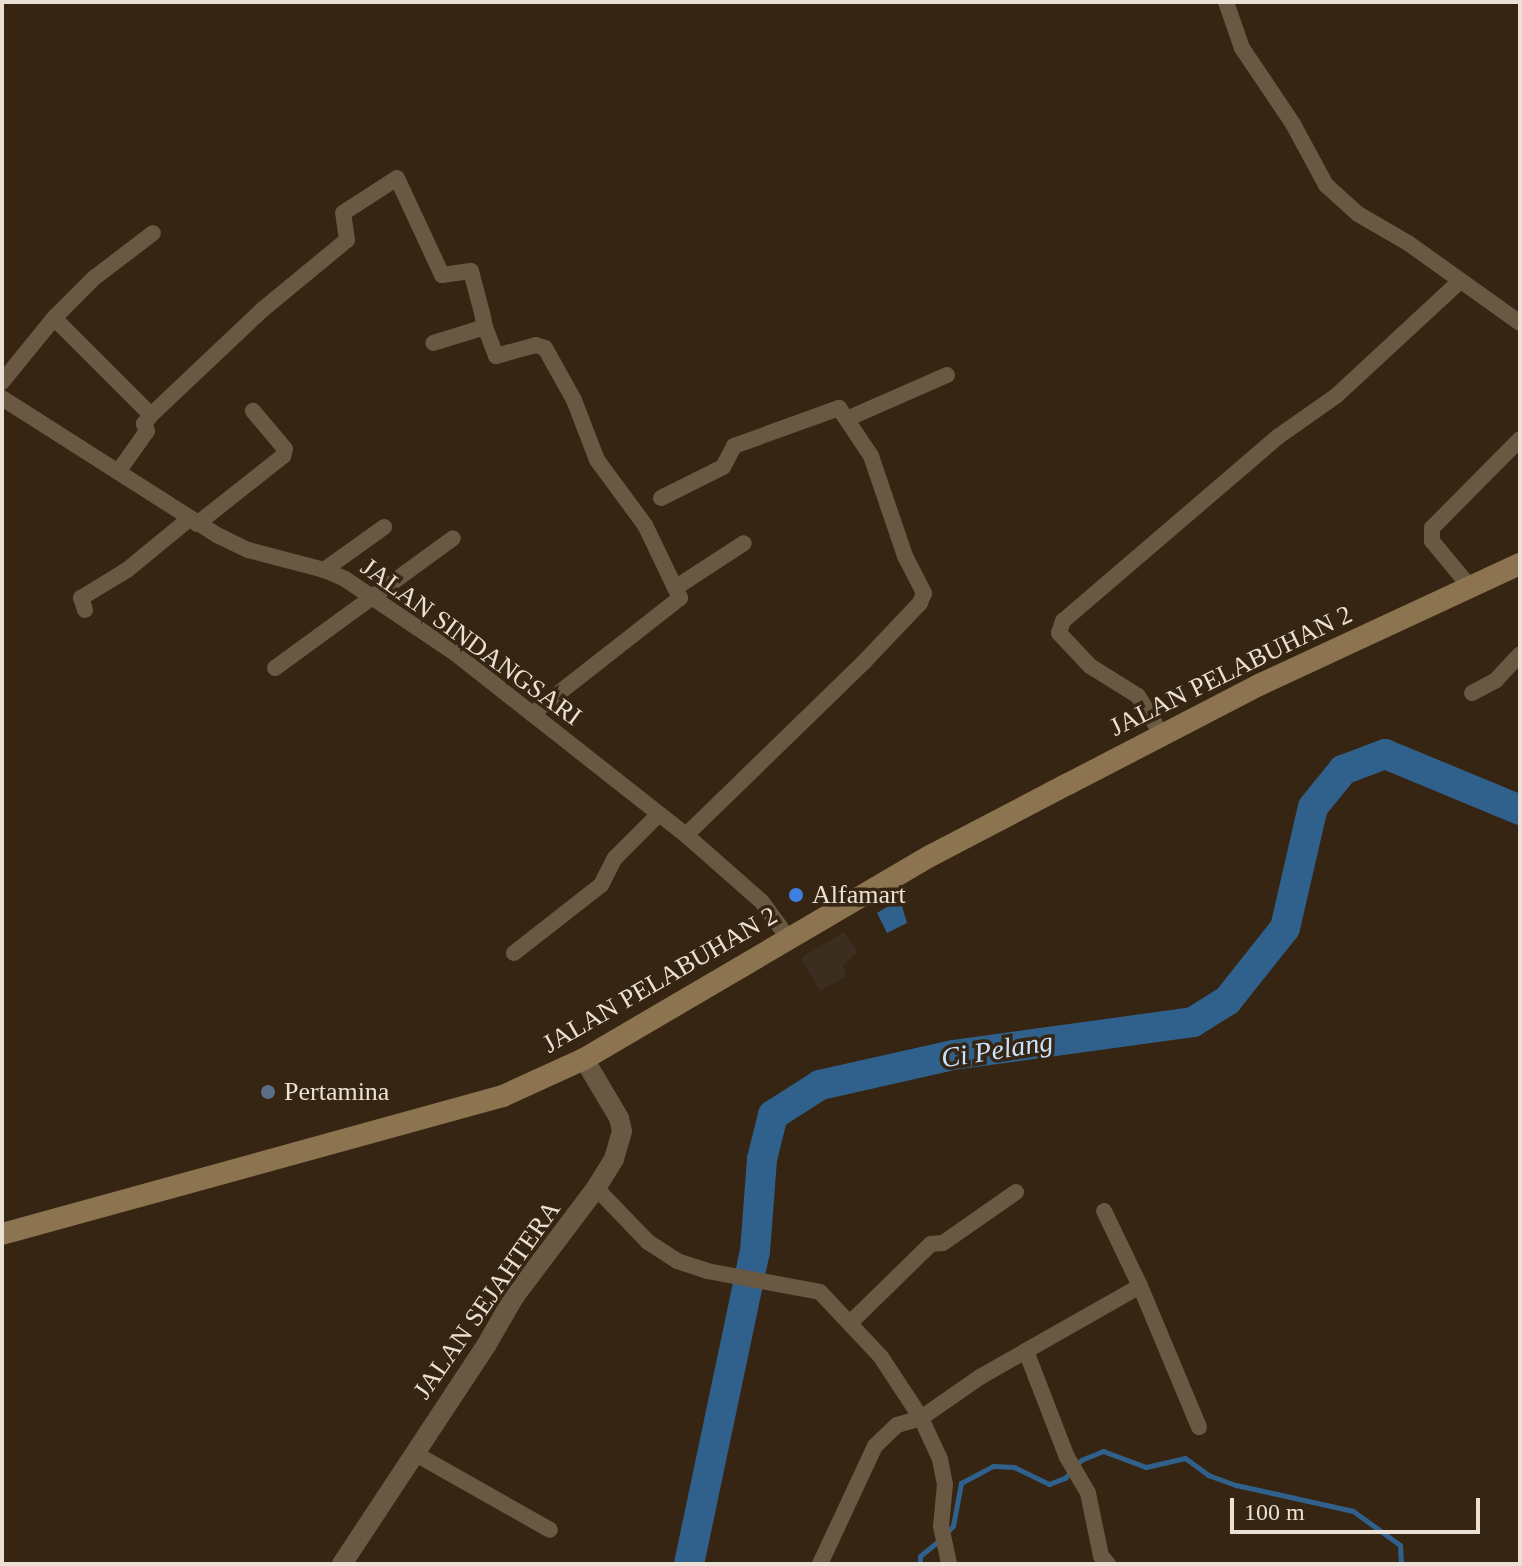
<!DOCTYPE html>
<style>
body{margin:0}
#map{position:relative;width:1522px;height:1566px;overflow:hidden;background:#362512;font-family:"Times New Roman",serif}
div>[style]{position:absolute}
[style*='--x']{left:calc(var(--x)*1px);top:calc(var(--y)*1px);width:calc(var(--w)*1px);rotate:calc(var(--a)*1deg)}
.industrial>*{inset:0;background:#3b2e20}
.water>*{inset:0;background:#2f618c}
.stream>*{height:5px;margin:-2.5px;padding:0 2.5px;transform-origin:2.5px;border-radius:2.5px;background:#2f618c}
.river>*{height:30px;margin:-15px;padding:0 15px;transform-origin:15px;border-radius:15px;background:#2f618c}
.minor>*{height:16px;margin:-8px;padding:0 8px;transform-origin:8px;border-radius:8px;background:#695943}
.tertiary>*{height:20px;margin:-10px;padding:0 10px;transform-origin:10px;border-radius:10px;background:#695943}
.secondary>*{height:22px;margin:-11px;padding:0 11px;transform-origin:11px;border-radius:11px;background:#8d7450}
.dots>*{width:22px;height:22px;translate:-50% -50%;box-sizing:border-box;border:4px solid #362512;border-radius:50%}
span{translate:-50% -50%;white-space:nowrap;text-align:center;line-height:1.15;-webkit-text-stroke:7px #362512;paint-order:stroke}
.street-label{font-size:26px;color:#ebe0d4}
.poi-label{font-size:26px;color:#ebe0d4}
.left{translate:0 -50%;text-align:left}
.water-label{font-size:28px;color:#c7e3fe;font-style:italic}
.frame{position:absolute;inset:0;border:4px solid #ebe0d4;pointer-events:none}
.scale{position:absolute;left:1230px;top:1498px;width:250px;height:36px;box-sizing:border-box;border:4px solid #ebe0d4;border-top:0;padding-left:10px;font-size:24px;line-height:28px;white-space:nowrap;color:#ebe0d4;-webkit-text-stroke:6px #362512;paint-order:stroke}
</style>
<div id="map">
<div class="industrial">
<div style="clip-path:polygon(844px 932px,858px 952px,843px 965px,846px 977px,820px 991px,801px 958px)"></div>
</div>
<div class="water">
<div style="clip-path:polygon(900px 899px,907px 923px,887px 933px,877px 913px)"></div>
</div>
<div class="stream">
<div style="--x:948;--y:1531;--w:7;--a:-45"></div>
<div style="--x:953;--y:1526;--w:44;--a:-79.5"></div>
<div style="--x:961;--y:1483;--w:36;--a:-28"></div>
<div style="--x:993;--y:1466;--w:21;--a:3"></div>
<div style="--x:1014;--y:1467;--w:39;--a:26"></div>
<div style="--x:1049;--y:1484;--w:17;--a:-21"></div>
<div style="--x:1065;--y:1478;--w:24;--a:-48"></div>
<div style="--x:1081;--y:1460;--w:24;--a:-22"></div>
<div style="--x:1103;--y:1451;--w:46;--a:20.4"></div>
<div style="--x:1146;--y:1467;--w:40;--a:-13"></div>
<div style="--x:1185;--y:1458;--w:29;--a:36"></div>
<div style="--x:1208;--y:1475;--w:30;--a:20"></div>
<div style="--x:1236;--y:1485;--w:120;--a:12.5"></div>
<div style="--x:1353;--y:1511;--w:58;--a:35.9"></div>
<div style="--x:1400;--y:1545;--w:19;--a:87"></div>
<div style="--x:920;--y:1564;--w:8;--a:-90"></div>
<div style="--x:920;--y:1556;--w:27;--a:-39"></div>
</div>
<div class="river">
<div style="--x:689;--y:1564;--w:319;--a:-78.1"></div>
<div style="--x:755;--y:1252;--w:93;--a:-85.7"></div>
<div style="--x:762;--y:1159;--w:45;--a:-76"></div>
<div style="--x:773;--y:1115;--w:56;--a:-32.6"></div>
<div style="--x:820;--y:1085;--w:136;--a:-12.7"></div>
<div style="--x:953;--y:1055;--w:242;--a:-7.8"></div>
<div style="--x:1193;--y:1022;--w:40;--a:-32"></div>
<div style="--x:1227;--y:1001;--w:93;--a:-51.5"></div>
<div style="--x:1285;--y:928;--w:124;--a:-77"></div>
<div style="--x:1313;--y:807;--w:48;--a:-51"></div>
<div style="--x:1343;--y:770;--w:45;--a:-20.9"></div>
<div style="--x:1385;--y:754;--w:146;--a:22.5"></div>
</div>
<div class="minor">
<div style="--x:1226;--y:2;--w:49;--a:70.8"></div>
<div style="--x:1242;--y:48;--w:92;--a:56.1"></div>
<div style="--x:1293;--y:124;--w:69;--a:61.6"></div>
<div style="--x:1326;--y:185;--w:43;--a:42.2"></div>
<div style="--x:1358;--y:214;--w:58;--a:30.1"></div>
<div style="--x:1408;--y:243;--w:138;--a:35.5"></div>
<div style="--x:54;--y:318;--w:137;--a:45"></div>
<div style="--x:485;--y:327;--w:31;--a:69"></div>
<div style="--x:496;--y:356;--w:41;--a:-15.4"></div>
<div style="--x:536;--y:345;--w:9;--a:18"></div>
<div style="--x:545;--y:348;--w:60;--a:60.9"></div>
<div style="--x:574;--y:400;--w:64;--a:69"></div>
<div style="--x:597;--y:460;--w:81;--a:53.6"></div>
<div style="--x:645;--y:525;--w:81;--a:64.4"></div>
<div style="--x:680;--y:598;--w:188;--a:141.9"></div>
<div style="--x:2;--y:382;--w:82;--a:-50.9"></div>
<div style="--x:54;--y:318;--w:57;--a:-45"></div>
<div style="--x:94;--y:278;--w:74;--a:-37.3"></div>
<div style="--x:2;--y:398;--w:255;--a:32.5"></div>
<div style="--x:217;--y:535;--w:34;--a:26"></div>
<div style="--x:248;--y:550;--w:79;--a:14.7"></div>
<div style="--x:324;--y:570;--w:23;--a:23"></div>
<div style="--x:345;--y:579;--w:134;--a:34"></div>
<div style="--x:456;--y:654;--w:293;--a:38.2"></div>
<div style="--x:686;--y:835;--w:101;--a:41.4"></div>
<div style="--x:762;--y:902;--w:46;--a:53.9"></div>
<div style="--x:849;--y:418;--w:107;--a:-23.7"></div>
<div style="--x:118;--y:472;--w:50;--a:-54.7"></div>
<div style="--x:147;--y:431;--w:8;--a:-113"></div>
<div style="--x:144;--y:424;--w:11;--a:-52"></div>
<div style="--x:151;--y:415;--w:153;--a:-43.4"></div>
<div style="--x:262;--y:310;--w:110;--a:-39.5"></div>
<div style="--x:347;--y:240;--w:27;--a:-98"></div>
<div style="--x:343;--y:213;--w:64;--a:-32.9"></div>
<div style="--x:397;--y:178;--w:107;--a:65.1"></div>
<div style="--x:442;--y:275;--w:29;--a:-8"></div>
<div style="--x:471;--y:271;--w:43;--a:75.3"></div>
<div style="--x:482;--y:313;--w:14;--a:78"></div>
<div style="--x:485;--y:327;--w:54;--a:162.9"></div>
<div style="--x:661;--y:498;--w:69;--a:-26.6"></div>
<div style="--x:723;--y:467;--w:24;--a:-62"></div>
<div style="--x:734;--y:446;--w:112;--a:-19.9"></div>
<div style="--x:839;--y:408;--w:58;--a:56.3"></div>
<div style="--x:871;--y:456;--w:106;--a:71.2"></div>
<div style="--x:905;--y:556;--w:42;--a:62.8"></div>
<div style="--x:924;--y:593;--w:11;--a:112"></div>
<div style="--x:920;--y:603;--w:80;--a:133.5"></div>
<div style="--x:865;--y:661;--w:250;--a:135.8"></div>
<div style="--x:197;--y:524;--w:110;--a:-38.3"></div>
<div style="--x:283;--y:456;--w:7;--a:-74"></div>
<div style="--x:285;--y:449;--w:50;--a:-130.1"></div>
<div style="--x:324;--y:570;--w:74;--a:-35.6"></div>
<div style="--x:1470;--y:587;--w:60;--a:-129.6"></div>
<div style="--x:1432;--y:541;--w:13;--a:-90"></div>
<div style="--x:1432;--y:528;--w:125;--a:-45.3"></div>
<div style="--x:675;--y:588;--w:82;--a:-33.1"></div>
<div style="--x:85;--y:610;--w:13;--a:-108"></div>
<div style="--x:81;--y:598;--w:54;--a:-31.3"></div>
<div style="--x:127;--y:570;--w:80;--a:-39.4"></div>
<div style="--x:275;--y:668;--w:220;--a:-36.1"></div>
<div style="--x:1472;--y:693;--w:27;--a:-28"></div>
<div style="--x:1496;--y:680;--w:35;--a:-47"></div>
<div style="--x:1162;--y:735;--w:46;--a:-121.6"></div>
<div style="--x:1138;--y:696;--w:57;--a:-148"></div>
<div style="--x:1090;--y:666;--w:45;--a:-133.2"></div>
<div style="--x:1059;--y:633;--w:13;--a:-72"></div>
<div style="--x:1063;--y:621;--w:284;--a:-40.6"></div>
<div style="--x:1279;--y:436;--w:70;--a:-35.1"></div>
<div style="--x:1336;--y:396;--w:169;--a:-42.8"></div>
<div style="--x:514;--y:953;--w:110;--a:-38"></div>
<div style="--x:601;--y:885;--w:30;--a:-63"></div>
<div style="--x:615;--y:858;--w:62;--a:-45"></div>
<div style="--x:596;--y:1188;--w:75;--a:46.1"></div>
<div style="--x:648;--y:1242;--w:35;--a:33"></div>
<div style="--x:677;--y:1261;--w:32;--a:18"></div>
<div style="--x:707;--y:1271;--w:115;--a:10.5"></div>
<div style="--x:820;--y:1292;--w:89;--a:46.8"></div>
<div style="--x:881;--y:1357;--w:73;--a:56.7"></div>
<div style="--x:921;--y:1418;--w:72;--a:-34.8"></div>
<div style="--x:980;--y:1377;--w:184;--a:-29.6"></div>
<div style="--x:1140;--y:1286;--w:83;--a:-115.6"></div>
<div style="--x:1140;--y:1286;--w:153;--a:67.3"></div>
<div style="--x:850;--y:1323;--w:113;--a:-44.3"></div>
<div style="--x:931;--y:1244;--w:12;--a:-5"></div>
<div style="--x:943;--y:1243;--w:89;--a:-34.9"></div>
<div style="--x:1026;--y:1351;--w:114;--a:68.9"></div>
<div style="--x:1067;--y:1457;--w:42;--a:59.7"></div>
<div style="--x:1088;--y:1493;--w:64;--a:78.3"></div>
<div style="--x:1101;--y:1556;--w:11;--a:49"></div>
<div style="--x:414;--y:1453;--w:156;--a:29.5"></div>
<div style="--x:820;--y:1564;--w:130;--a:-65"></div>
<div style="--x:875;--y:1446;--w:30;--a:-44"></div>
<div style="--x:897;--y:1425;--w:25;--a:-16"></div>
<div style="--x:921;--y:1418;--w:45;--a:65.1"></div>
<div style="--x:940;--y:1459;--w:25;--a:79"></div>
<div style="--x:945;--y:1484;--w:42;--a:95.4"></div>
<div style="--x:941;--y:1526;--w:39;--a:78"></div>
</div>
<div class="tertiary">
<div style="--x:342;--y:1564;--w:263;--a:-56.6"></div>
<div style="--x:487;--y:1344;--w:54;--a:-60.1"></div>
<div style="--x:514;--y:1297;--w:136;--a:-53"></div>
<div style="--x:596;--y:1188;--w:34;--a:-58"></div>
<div style="--x:614;--y:1159;--w:29;--a:-74"></div>
<div style="--x:622;--y:1131;--w:13;--a:-103"></div>
<div style="--x:619;--y:1118;--w:69;--a:-120.7"></div>
</div>
<div class="secondary">
<div style="--x:2;--y:1234;--w:520;--a:-15.4"></div>
<div style="--x:503;--y:1096;--w:89;--a:-24.6"></div>
<div style="--x:584;--y:1059;--w:403;--a:-30.4"></div>
<div style="--x:932;--y:855;--w:153;--a:-27.6"></div>
<div style="--x:1068;--y:784;--w:215;--a:-27.4"></div>
<div style="--x:1259;--y:685;--w:288;--a:-24.9"></div>
</div>
<div class="dots">
<div style="left:796px;top:895px;background:#3f7fe0"></div>
<div style="left:268px;top:1092px;background:#5c6f8a"></div>
</div>
<div class="street-label">
<span style="left:471px;top:642px;rotate:36deg">JALAN SINDANGSARI</span>
<span style="left:1231px;top:671px;rotate:-26deg">JALAN PELABUHAN 2</span>
<span style="left:660px;top:980px;rotate:-30deg">JALAN PELABUHAN 2</span>
<span style="left:487px;top:1300px;rotate:-55deg">JALAN SEJAHTERA</span>
</div>
<div class="poi-label">
<span class="left" style="left:812px;top:895px">Alfamart</span>
<span class="left" style="left:284px;top:1092px">Pertamina</span>
</div>
<div class="water-label">
<span style="left:997px;top:1050px;rotate:-9deg">Ci Pelang</span>
</div>
<div class="frame"></div>
<div class="scale">100 m</div>
</div>
